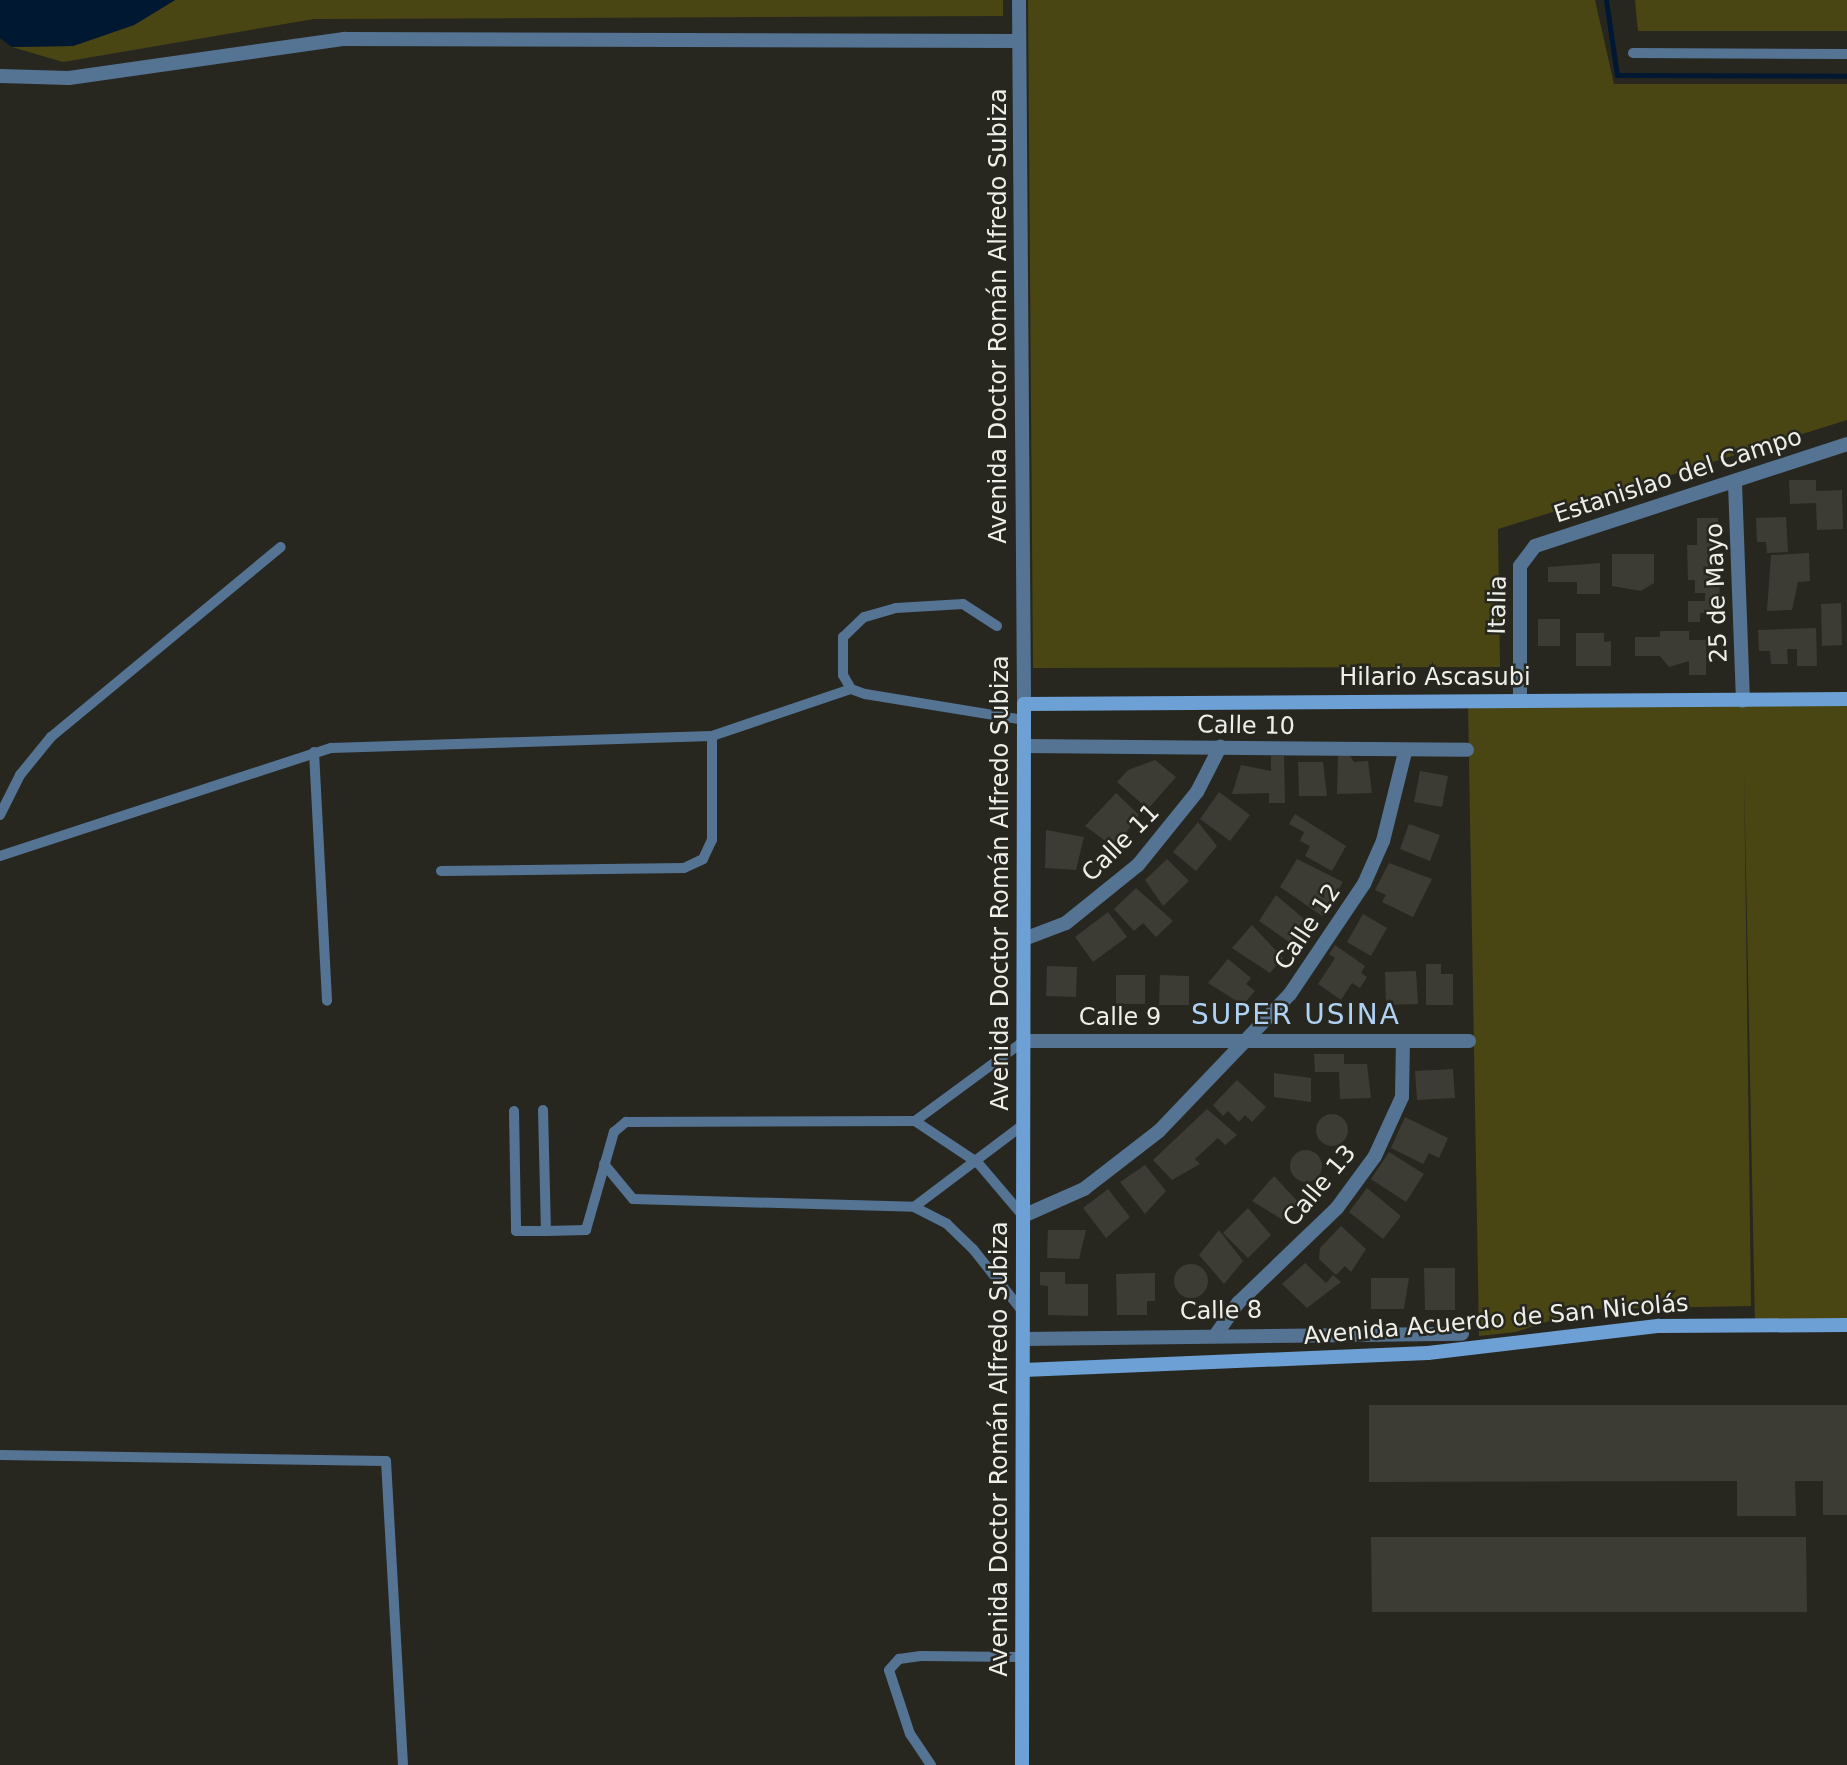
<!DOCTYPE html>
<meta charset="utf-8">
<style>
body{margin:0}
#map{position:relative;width:1847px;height:1765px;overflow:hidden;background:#272720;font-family:"DejaVu Sans",sans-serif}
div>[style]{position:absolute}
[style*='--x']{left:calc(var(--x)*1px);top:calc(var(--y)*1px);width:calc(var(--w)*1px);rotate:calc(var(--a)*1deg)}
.green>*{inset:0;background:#4a4614}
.water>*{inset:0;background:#001832}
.stream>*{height:5px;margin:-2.5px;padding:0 2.5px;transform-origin:2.5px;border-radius:2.5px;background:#001832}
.building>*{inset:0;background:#3c3c34}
.round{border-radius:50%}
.lane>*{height:10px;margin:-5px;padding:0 5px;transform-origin:5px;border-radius:5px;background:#557494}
.street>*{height:14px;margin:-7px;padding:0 7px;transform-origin:7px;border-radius:7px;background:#557494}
.secondary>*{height:14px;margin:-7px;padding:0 7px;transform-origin:7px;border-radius:7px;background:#6da0d4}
span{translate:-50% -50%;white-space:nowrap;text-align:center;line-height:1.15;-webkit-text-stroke:5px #272720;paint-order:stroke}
.street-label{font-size:24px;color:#efefea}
.quarter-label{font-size:28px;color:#afd1f3;letter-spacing:2px}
</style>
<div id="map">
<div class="green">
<div style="clip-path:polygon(175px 0,1003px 0,1003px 16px,314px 19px,63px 62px,12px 47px,73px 46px,134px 25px)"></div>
<div style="clip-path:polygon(1028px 0,1595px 0,1614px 84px,1847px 84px,1847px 420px,1498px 529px,1500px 667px,1033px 668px)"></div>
<div style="clip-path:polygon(1635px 0,1847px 0,1847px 31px,1638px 31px)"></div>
<div style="clip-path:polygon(1847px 699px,1847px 1325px,1755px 1326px,1744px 770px,1751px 1306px,1586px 1309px,1516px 1332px,1479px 1336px,1468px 702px)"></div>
</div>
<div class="water">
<div style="clip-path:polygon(0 0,175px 0,134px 25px,73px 46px,12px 47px,0 38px)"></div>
</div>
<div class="stream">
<div style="--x:1606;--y:0;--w:76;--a:81.7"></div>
<div style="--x:1617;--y:75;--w:230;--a:0.2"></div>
</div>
<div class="building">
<div style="clip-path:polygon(1789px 480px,1816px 480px,1816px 491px,1842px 490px,1843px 529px,1817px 530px,1816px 503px,1790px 504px)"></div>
<div style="clip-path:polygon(1786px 517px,1788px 552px,1767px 553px,1766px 542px,1757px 542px,1756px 518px)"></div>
<div style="clip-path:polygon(1697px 518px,1718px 518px,1720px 613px,1700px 613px,1700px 622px,1688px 622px,1688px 601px,1705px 601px,1705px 593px,1695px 593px,1695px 580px,1688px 580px,1687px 545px,1697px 545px)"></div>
<div style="clip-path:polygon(1809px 553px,1810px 581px,1798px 582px,1792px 610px,1767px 611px,1771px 555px)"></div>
<div style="clip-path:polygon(1612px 554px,1654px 554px,1654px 583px,1641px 591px,1612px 586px)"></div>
<div style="clip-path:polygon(1600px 563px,1600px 594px,1577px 594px,1577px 582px,1548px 582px,1548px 567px)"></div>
<div style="clip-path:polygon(1841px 603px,1842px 645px,1822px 646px,1821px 604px)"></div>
<div style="clip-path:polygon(1538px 619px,1560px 619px,1560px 646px,1538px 646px)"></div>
<div style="clip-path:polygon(1816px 628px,1817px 666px,1797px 666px,1797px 649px,1787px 649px,1788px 664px,1771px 664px,1770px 651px,1759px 651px,1758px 630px)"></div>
<div style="clip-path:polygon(1660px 631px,1689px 631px,1689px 640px,1706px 640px,1706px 675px,1689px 675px,1689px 661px,1669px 667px,1660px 656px,1635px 656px,1635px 637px,1660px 637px)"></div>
<div style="clip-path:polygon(1576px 633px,1604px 633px,1604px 642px,1611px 641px,1611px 666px,1576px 666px)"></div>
<div style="clip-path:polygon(1348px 753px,1354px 762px,1368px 761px,1372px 793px,1337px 794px,1338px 754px)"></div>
<div style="clip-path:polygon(1271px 756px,1284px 756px,1285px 803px,1269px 803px,1269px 793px,1232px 794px,1241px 765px,1271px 771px)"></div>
<div style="clip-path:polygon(1155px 760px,1176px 777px,1148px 809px,1117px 782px,1128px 770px)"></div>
<div style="clip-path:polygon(1298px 762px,1323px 762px,1327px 796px,1299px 796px)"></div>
<div style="clip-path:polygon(1420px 771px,1448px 776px,1442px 807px,1414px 802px)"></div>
<div style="clip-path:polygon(1219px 792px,1250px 815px,1230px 841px,1200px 819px)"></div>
<div style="clip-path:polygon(1116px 793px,1139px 815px,1115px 848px,1085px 826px)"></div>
<div style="clip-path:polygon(1295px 814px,1346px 846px,1332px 871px,1305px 856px,1310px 846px,1300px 841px,1304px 832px,1289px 824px)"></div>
<div style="clip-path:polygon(1198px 822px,1217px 846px,1196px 871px,1173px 852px)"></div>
<div style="clip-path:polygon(1409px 824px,1440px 835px,1430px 861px,1400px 849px)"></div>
<div style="clip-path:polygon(1046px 830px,1084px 837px,1076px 870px,1045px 868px)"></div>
<div style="clip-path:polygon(1167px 859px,1189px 881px,1163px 906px,1145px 880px)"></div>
<div style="clip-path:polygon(1297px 859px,1343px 882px,1322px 916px,1280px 887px)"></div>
<div style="clip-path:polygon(1389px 863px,1432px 879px,1413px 917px,1382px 902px,1386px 895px,1375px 890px)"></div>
<div style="clip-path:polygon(1136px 888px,1173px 921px,1156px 937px,1143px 923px,1134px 931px,1114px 909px)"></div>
<div style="clip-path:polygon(1276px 895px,1304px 919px,1289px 942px,1259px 921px)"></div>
<div style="clip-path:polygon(1108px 912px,1127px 937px,1093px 962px,1075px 937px)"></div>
<div style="clip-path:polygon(1363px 914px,1387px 928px,1371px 956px,1347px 942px)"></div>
<div style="clip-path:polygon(1252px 925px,1283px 958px,1270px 973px,1232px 948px)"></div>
<div style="clip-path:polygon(1335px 945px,1365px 966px,1361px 973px,1367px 977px,1360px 988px,1352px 983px,1341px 1000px,1318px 984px,1335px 958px,1329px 954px)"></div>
<div style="clip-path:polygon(1228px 959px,1251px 978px,1246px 984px,1255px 991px,1243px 1005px,1208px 983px)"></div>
<div style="clip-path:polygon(1426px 964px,1441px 964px,1441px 974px,1453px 974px,1453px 1005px,1426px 1005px)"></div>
<div style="clip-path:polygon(1047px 966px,1077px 967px,1076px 997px,1046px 996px)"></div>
<div style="clip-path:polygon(1416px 971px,1418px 1004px,1386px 1005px,1385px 972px)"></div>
<div style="clip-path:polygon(1116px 975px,1145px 975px,1145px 1004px,1116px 1004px)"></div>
<div style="clip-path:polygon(1160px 975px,1189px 976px,1189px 1005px,1159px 1005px)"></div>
<div style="clip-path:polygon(1314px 1054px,1344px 1054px,1344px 1064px,1367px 1064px,1371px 1098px,1340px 1099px,1339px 1072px,1315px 1072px)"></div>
<div style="clip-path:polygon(1453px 1069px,1455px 1098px,1417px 1100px,1415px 1071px)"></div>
<div style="clip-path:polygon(1274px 1073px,1311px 1078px,1311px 1102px,1274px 1097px)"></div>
<div style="clip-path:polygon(1237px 1080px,1266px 1107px,1252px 1122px,1245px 1115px,1239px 1122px,1228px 1111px,1223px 1116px,1213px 1105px)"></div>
<div style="clip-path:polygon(1207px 1109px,1237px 1135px,1225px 1145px,1218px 1138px,1195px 1159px,1200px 1164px,1172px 1180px,1153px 1160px)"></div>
<div class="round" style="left:1316px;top:1114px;width:32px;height:32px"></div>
<div style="clip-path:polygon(1405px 1117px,1448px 1138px,1439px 1158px,1429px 1153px,1423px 1164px,1391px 1148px)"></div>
<div class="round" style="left:1290px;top:1150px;width:32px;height:32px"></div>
<div style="clip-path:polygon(1389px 1152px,1424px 1174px,1406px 1202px,1371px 1179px)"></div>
<div style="clip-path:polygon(1145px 1165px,1166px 1191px,1145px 1214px,1120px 1182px)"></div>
<div style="clip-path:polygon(1274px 1176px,1299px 1203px,1283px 1220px,1252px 1201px)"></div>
<div style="clip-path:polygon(1367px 1188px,1401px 1216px,1383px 1239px,1349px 1212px)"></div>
<div style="clip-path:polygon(1108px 1189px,1130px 1217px,1106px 1238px,1083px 1208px)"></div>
<div style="clip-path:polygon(1248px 1208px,1271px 1235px,1248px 1258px,1223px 1233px)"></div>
<div style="clip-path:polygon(1341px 1226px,1366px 1249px,1351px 1272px,1345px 1266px,1336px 1275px,1319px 1259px,1320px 1248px)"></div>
<div style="clip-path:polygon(1048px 1230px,1086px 1230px,1079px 1259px,1047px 1258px)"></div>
<div style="clip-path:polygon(1219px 1230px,1243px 1261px,1224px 1284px,1199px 1255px)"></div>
<div style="clip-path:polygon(1305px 1263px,1326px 1283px,1333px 1275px,1341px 1282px,1307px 1308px,1282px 1284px)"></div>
<div class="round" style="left:1174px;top:1264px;width:34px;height:34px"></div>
<div style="clip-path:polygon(1424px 1268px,1455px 1268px,1455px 1310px,1425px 1310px)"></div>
<div style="clip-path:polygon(1040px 1272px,1065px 1272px,1065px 1284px,1088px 1284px,1088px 1316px,1048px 1315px,1048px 1286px,1040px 1285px)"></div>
<div style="clip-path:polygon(1155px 1273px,1155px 1301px,1147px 1301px,1147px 1315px,1117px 1315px,1116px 1274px)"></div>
<div style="clip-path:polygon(1371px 1278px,1409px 1278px,1404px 1309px,1371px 1309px)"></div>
<div style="clip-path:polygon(1369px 1405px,1847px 1405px,1847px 1515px,1823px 1515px,1823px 1481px,1795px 1481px,1796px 1516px,1737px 1516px,1737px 1481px,1369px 1482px)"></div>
<div style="clip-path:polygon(1371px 1537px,1806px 1537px,1807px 1612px,1372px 1612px)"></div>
</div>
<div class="lane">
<div style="--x:1633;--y:53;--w:214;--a:0.3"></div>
<div style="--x:997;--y:626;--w:40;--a:-147.1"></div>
<div style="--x:963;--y:604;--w:67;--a:176.6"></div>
<div style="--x:896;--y:608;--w:33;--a:164"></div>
<div style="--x:864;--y:617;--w:29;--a:136"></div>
<div style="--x:843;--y:637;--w:38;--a:90"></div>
<div style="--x:843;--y:675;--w:16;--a:60"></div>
<div style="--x:851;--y:689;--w:15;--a:20"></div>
<div style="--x:865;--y:694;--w:161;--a:9.3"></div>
<div style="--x:314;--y:752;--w:249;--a:87"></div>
<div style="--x:0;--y:815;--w:45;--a:-63.4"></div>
<div style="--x:20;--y:775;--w:49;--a:-50.8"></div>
<div style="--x:51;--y:737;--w:298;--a:-39.6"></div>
<div style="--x:0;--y:856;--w:348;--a:-18.1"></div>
<div style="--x:331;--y:748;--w:381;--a:-1.8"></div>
<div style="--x:712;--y:736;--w:147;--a:-18.7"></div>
<div style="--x:441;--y:871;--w:243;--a:-0.7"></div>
<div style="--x:684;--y:868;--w:21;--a:-25"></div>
<div style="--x:703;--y:859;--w:21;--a:-65"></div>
<div style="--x:712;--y:840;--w:104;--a:-90"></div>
<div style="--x:543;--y:1110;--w:121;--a:88.6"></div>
<div style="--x:546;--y:1231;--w:40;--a:-1.4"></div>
<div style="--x:586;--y:1230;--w:102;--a:-74.1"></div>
<div style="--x:614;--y:1132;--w:16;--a:-40"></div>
<div style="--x:626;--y:1122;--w:289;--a:-0.2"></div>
<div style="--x:514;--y:1111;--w:120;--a:89"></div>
<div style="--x:516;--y:1231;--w:30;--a:0"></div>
<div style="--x:604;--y:1164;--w:45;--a:50.4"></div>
<div style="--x:633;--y:1199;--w:281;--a:1.6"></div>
<div style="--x:914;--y:1207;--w:37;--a:27"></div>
<div style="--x:947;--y:1224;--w:36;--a:44"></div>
<div style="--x:973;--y:1249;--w:80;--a:51.6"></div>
<div style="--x:914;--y:1207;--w:138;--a:-37"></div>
<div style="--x:1023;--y:1216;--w:70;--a:-130.3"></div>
<div style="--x:978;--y:1163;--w:76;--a:-146.3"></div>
<div style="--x:915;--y:1121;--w:135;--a:-36.3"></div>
<div style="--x:0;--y:1455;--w:386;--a:0.9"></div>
<div style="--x:386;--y:1461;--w:304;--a:86.8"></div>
<div style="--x:931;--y:1765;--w:37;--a:-124"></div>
<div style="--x:910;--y:1734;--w:67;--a:-108.2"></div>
<div style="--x:889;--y:1670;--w:15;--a:-48"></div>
<div style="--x:899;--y:1659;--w:22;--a:-8"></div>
<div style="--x:921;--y:1656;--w:101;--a:0.6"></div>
</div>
<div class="street">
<div style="--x:1019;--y:0;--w:704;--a:89.59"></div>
<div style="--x:0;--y:76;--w:69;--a:1.7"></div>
<div style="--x:69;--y:78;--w:278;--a:-8.1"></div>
<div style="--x:344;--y:39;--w:675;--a:0.17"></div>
<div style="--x:1735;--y:483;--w:218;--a:87.9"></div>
<div style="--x:1520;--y:700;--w:134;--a:-90"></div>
<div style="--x:1520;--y:566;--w:25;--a:-53"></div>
<div style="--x:1535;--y:546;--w:328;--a:-18.1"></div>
<div style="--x:1025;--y:746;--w:442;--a:0.5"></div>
<div style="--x:1024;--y:939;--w:45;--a:-20.9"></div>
<div style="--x:1066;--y:923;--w:92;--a:-38.9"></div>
<div style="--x:1138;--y:865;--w:94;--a:-51.1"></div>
<div style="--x:1197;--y:792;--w:51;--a:-62.9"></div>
<div style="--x:1024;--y:1041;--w:445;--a:0"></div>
<div style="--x:1023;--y:1216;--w:67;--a:-23.9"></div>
<div style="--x:1084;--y:1189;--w:95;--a:-37.7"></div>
<div style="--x:1159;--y:1131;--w:190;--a:-46.3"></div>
<div style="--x:1290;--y:994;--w:133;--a:-56.1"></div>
<div style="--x:1364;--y:884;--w:47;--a:-66.2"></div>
<div style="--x:1383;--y:841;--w:92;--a:-76.1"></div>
<div style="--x:1217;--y:1333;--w:37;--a:-55"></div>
<div style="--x:1238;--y:1303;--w:137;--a:-43.8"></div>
<div style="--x:1337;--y:1208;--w:64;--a:-53.8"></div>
<div style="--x:1375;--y:1156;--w:65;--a:-65.4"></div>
<div style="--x:1402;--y:1097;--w:56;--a:-89"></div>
<div style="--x:1023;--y:1339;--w:439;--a:-0.7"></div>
</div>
<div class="secondary">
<div style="--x:1024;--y:1370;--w:404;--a:-2.4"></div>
<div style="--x:1428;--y:1353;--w:233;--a:-6.7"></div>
<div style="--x:1659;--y:1326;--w:188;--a:-0.3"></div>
<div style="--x:1022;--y:1765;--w:1061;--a:-89.89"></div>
<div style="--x:1024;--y:704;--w:823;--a:-0.35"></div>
</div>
<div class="street-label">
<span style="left:999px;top:316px;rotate:-90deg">Avenida Doctor Román Alfredo Subiza</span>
<span style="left:1678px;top:476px;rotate:-18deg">Estanislao del Campo</span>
<span style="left:1717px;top:593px;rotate:-92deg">25 de Mayo</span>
<span style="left:1498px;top:605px;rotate:-89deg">Italia</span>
<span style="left:1435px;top:678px">Hilario Ascasubi</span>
<span style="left:1246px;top:726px;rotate:1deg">Calle 10</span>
<span style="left:1121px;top:843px;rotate:-45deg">Calle 11</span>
<span style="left:1001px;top:883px;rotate:-90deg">Avenida Doctor Román Alfredo Subiza</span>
<span style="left:1308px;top:927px;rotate:-56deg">Calle 12</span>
<span style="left:1120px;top:1018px">Calle 9</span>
<span style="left:1320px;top:1186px;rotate:-50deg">Calle 13</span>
<span style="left:1221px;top:1311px;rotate:-1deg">Calle 8</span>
<span style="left:1496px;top:1320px;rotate:-5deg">Avenida Acuerdo de San Nicolás</span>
<span style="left:1000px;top:1449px;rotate:-90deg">Avenida Doctor Román Alfredo Subiza</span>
</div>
<div class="quarter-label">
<span style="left:1296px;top:1015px">SUPER USINA</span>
</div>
</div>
